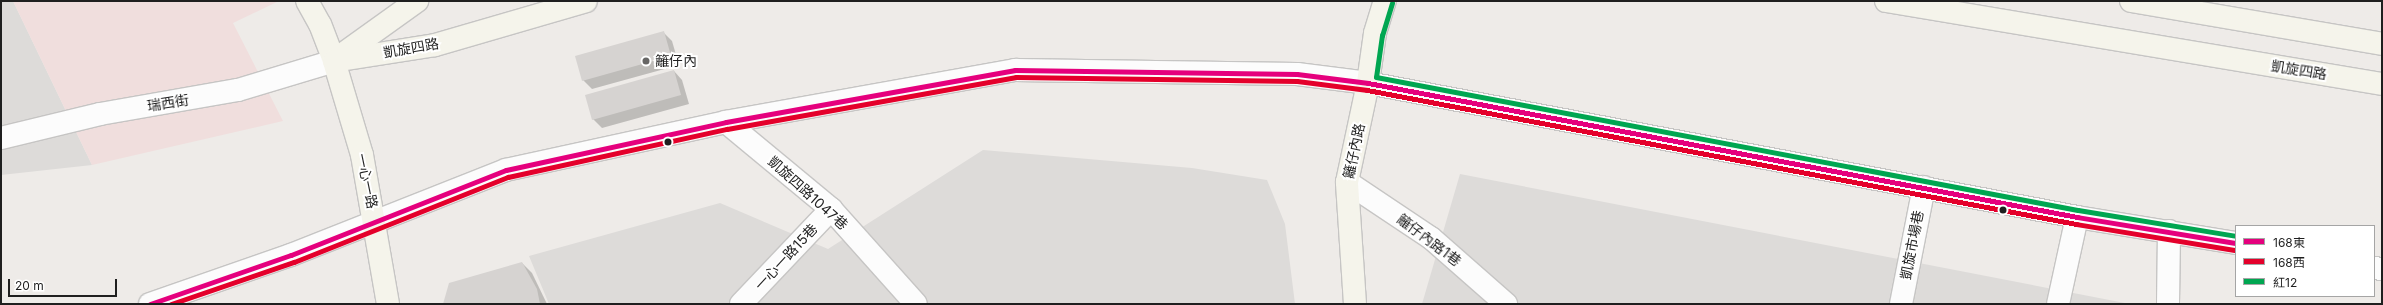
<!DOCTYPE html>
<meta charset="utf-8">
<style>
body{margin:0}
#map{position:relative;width:2383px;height:305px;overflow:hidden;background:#eeebe8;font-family:Inter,"Noto Sans TC",sans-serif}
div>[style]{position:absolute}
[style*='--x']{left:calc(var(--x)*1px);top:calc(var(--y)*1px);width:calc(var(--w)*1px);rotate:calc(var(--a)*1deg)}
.residential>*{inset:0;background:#dddbd9}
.commercial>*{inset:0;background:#f0dedd}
.shadow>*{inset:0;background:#0003}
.building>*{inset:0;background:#d6d3d1}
.roads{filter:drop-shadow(1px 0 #c6c5c4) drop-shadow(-1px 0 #c6c5c4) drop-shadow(0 1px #c6c5c4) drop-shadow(0 -1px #c6c5c4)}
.street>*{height:22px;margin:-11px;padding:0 11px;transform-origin:11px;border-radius:11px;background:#fcfcfc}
.secondary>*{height:22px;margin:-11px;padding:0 11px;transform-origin:11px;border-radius:11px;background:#f5f4eb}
.bus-1>*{height:5px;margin:-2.5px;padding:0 2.5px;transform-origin:2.5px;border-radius:2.5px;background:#e5007d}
.bus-2>*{height:5px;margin:-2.5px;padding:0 2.5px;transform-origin:2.5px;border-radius:2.5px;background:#e4002b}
.bus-3>*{height:5px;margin:-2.5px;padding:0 2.5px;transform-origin:2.5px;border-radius:2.5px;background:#00a651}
.dots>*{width:11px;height:11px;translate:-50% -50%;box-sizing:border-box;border:2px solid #fff;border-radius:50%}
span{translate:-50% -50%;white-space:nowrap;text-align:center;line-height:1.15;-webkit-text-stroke:4px #fff;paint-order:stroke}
.street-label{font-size:14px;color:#1f1f1f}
.poi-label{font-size:14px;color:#1f1f1f}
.left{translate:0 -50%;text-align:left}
.frame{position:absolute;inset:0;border:2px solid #1f1f1f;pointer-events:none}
.legend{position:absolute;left:2235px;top:225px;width:140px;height:72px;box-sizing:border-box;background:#fff;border:1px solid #a5a5a5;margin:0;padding:5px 7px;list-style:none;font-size:12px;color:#1f1f1f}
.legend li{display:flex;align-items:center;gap:8px;height:20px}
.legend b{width:20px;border:1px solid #a5a5a5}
.scale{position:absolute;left:8px;top:279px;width:109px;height:18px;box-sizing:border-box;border:2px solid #1f1f1f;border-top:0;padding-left:5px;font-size:12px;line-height:14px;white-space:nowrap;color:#1f1f1f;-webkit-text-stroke:3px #fff;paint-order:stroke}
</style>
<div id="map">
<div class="residential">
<div style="clip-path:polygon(1px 1px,13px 1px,92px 165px,1px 175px)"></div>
<div style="clip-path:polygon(983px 150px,1192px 168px,1267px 180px,1285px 224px,1295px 304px,549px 304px,529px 256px,720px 203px,828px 249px)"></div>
<div style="clip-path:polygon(1460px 174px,2130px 304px,1422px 304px)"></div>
</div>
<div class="commercial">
<div style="clip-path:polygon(13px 1px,279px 1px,233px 23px,283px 121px,92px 165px)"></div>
</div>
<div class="shadow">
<div style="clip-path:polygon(663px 32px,672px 41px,679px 65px,592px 89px,583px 80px)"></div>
<div style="clip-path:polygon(674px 71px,682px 80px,689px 104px,602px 128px,593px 119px)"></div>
<div style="clip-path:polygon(522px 263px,532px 273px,547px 304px,444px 304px)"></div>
</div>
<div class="building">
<div style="clip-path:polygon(664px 31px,671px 56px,582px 81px,575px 56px)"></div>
<div style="clip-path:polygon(674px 70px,681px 95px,592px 120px,585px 95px)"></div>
<div style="clip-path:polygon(522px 262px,537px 289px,540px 304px,443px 304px,449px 283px)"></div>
</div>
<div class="roads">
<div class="street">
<div style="--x:726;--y:122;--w:136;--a:39.6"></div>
<div style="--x:831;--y:209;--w:127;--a:48.2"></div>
<div style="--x:1;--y:138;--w:102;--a:-13.6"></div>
<div style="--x:100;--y:114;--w:140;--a:-9.9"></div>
<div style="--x:238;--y:90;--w:100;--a:-16.8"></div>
<div style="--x:1347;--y:182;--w:101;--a:33.7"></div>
<div style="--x:1431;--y:238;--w:100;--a:41.3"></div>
<div style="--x:2374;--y:268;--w:8;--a:7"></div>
<div style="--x:150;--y:304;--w:149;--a:-19.2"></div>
<div style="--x:291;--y:255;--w:231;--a:-21.6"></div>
<div style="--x:506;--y:170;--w:225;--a:-12.3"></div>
<div style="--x:726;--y:122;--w:294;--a:-10.2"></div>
<div style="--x:1015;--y:70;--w:282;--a:0.8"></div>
<div style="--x:1297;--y:74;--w:72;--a:7.2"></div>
<div style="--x:1368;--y:83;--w:722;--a:10.7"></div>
<div style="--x:2077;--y:217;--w:161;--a:9.3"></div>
<div style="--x:741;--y:304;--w:131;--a:-46.5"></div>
<div style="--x:1901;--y:304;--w:119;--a:-78.9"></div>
<div style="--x:2058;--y:304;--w:89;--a:-77.7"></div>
<div style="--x:2168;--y:304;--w:73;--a:-89.2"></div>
</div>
<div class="secondary">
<div style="--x:307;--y:1;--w:26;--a:61"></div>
<div style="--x:320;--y:24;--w:40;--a:69"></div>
<div style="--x:334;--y:61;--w:98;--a:73.4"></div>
<div style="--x:362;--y:155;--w:151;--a:80.1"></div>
<div style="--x:1886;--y:1;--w:503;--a:9.5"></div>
<div style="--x:2131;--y:1;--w:255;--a:9.7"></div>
<div style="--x:336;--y:59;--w:100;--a:-35.6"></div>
<div style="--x:334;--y:61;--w:102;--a:-9"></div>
<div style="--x:435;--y:45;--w:157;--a:-16.2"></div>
<div style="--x:1355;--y:304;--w:122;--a:-93.8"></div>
<div style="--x:1347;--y:182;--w:101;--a:-78"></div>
<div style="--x:1368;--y:83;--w:50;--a:-82"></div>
<div style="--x:1375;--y:33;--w:34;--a:-73"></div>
</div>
</div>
<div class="bus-1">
<div style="--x:150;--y:304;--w:149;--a:-19.2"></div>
<div style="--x:291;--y:255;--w:231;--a:-21.6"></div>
<div style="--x:506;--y:170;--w:225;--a:-12.3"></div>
<div style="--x:726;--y:122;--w:294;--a:-10.2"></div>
<div style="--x:1015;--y:70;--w:282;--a:0.8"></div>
<div style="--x:1297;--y:74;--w:72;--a:7.2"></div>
<div style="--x:1368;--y:83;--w:722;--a:10.7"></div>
<div style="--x:2077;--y:217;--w:161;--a:9.3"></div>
</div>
<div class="bus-2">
<div style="--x:171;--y:304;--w:130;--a:-18.9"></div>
<div style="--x:294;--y:262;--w:230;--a:-21.7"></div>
<div style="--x:508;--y:177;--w:224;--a:-12.4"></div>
<div style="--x:727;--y:129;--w:294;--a:-10.2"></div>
<div style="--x:1016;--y:77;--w:281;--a:0.8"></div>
<div style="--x:1297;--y:81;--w:71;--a:7.3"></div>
<div style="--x:1367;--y:90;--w:722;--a:10.7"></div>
<div style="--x:2076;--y:224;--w:161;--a:9.3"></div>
</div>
<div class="bus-3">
<div style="--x:1392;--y:3;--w:34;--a:107"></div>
<div style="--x:1382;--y:35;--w:42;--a:98.1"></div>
<div style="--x:1376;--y:77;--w:714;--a:10.73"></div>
<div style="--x:2078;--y:210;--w:160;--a:9.3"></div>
</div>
<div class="dots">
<div style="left:646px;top:61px;background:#676665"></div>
<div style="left:668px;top:142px;background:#1f1f1f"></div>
<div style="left:2003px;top:210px;background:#1f1f1f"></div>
</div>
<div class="street-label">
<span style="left:411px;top:48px;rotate:-10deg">凱旋四路</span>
<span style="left:2299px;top:70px;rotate:9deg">凱旋四路</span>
<span style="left:168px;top:103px;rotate:-9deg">瑞西街</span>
<span style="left:1354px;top:151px;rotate:-78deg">籬仔內路</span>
<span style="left:367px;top:181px;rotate:78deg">一心一路</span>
<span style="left:808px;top:193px;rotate:42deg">凱旋四路1047巷</span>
<span style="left:1429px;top:240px;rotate:37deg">籬仔內路1巷</span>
<span style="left:1912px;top:245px;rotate:-79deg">凱旋市場巷</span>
<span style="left:786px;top:257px;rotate:-47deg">一心一路15巷</span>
</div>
<div class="poi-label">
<span class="left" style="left:655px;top:61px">籬仔內</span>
</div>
<div class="frame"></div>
<ul class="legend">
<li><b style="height:5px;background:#e5007d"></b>168東</li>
<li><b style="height:5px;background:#e4002b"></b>168西</li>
<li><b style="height:5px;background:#00a651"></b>紅12</li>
</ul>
<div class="scale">20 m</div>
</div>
